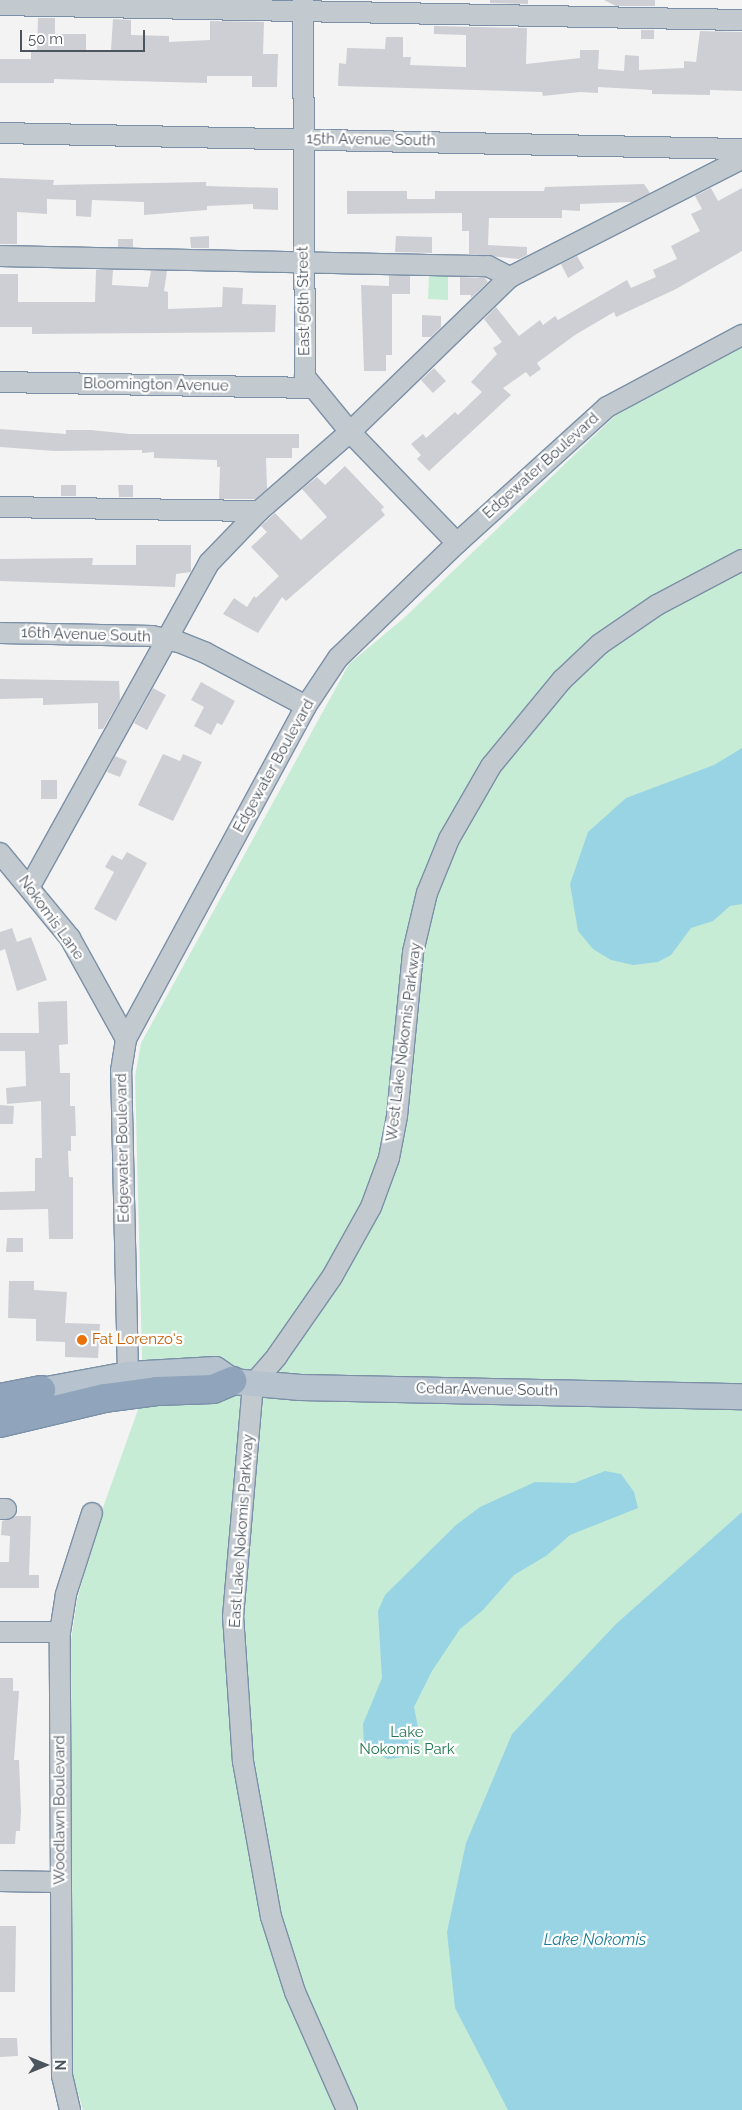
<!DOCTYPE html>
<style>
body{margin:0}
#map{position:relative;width:742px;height:2110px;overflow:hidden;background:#f4f3f3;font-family:Raleway,sans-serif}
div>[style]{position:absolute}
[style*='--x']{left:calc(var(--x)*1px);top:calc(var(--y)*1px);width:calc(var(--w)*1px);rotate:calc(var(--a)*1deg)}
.green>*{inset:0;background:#c7ecd6}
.water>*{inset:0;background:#99d4e4}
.building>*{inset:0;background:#cdcfd4}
.roads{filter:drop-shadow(1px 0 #7b90a7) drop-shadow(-1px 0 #7b90a7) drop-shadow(0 1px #7b90a7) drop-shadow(0 -1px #7b90a7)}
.minor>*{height:20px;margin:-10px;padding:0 10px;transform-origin:10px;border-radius:10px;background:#c2c9cf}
.major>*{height:25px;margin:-12.5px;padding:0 12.5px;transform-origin:12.5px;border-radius:12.5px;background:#b6c2cd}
.highway>*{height:28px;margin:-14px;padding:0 14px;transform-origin:14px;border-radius:14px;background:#90a5bb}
.dots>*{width:14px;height:14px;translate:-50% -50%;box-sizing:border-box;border:2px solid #fff;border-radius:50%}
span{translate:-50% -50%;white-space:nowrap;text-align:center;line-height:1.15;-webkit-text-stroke:4.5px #fff;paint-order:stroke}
.street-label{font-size:15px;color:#4c555e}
.food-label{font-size:15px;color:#c56008}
.left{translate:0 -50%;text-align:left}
.park-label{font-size:15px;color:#23794f}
.water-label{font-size:16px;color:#1c7e99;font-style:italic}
.north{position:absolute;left:20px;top:2040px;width:50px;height:50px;-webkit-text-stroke:4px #fff;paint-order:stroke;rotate:90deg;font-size:14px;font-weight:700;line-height:20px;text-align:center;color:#4c555e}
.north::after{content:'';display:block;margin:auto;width:18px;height:22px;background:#4c555e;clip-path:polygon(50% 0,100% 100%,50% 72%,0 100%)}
.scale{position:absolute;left:20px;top:30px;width:125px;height:22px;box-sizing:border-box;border:2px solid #4c555e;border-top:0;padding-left:6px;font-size:15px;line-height:18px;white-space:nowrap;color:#4c555e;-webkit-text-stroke:4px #fff;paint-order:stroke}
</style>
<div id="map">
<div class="green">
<div style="clip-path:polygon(429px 275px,448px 275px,448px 300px,428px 299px)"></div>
<div style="clip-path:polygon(742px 346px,742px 2110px,83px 2110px,73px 2076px,71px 1641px,77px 1600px,101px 1513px,140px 1404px,142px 1358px,135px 1076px,141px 1043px,349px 664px,405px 617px,616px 415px)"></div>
</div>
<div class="water">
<div style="clip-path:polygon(742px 748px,742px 904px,730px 906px,713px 921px,691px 928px,671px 955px,658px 962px,633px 965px,611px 960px,593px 949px,578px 931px,570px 884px,588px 832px,626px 798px,714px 765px)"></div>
<div style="clip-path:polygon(605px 1471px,621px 1474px,634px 1492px,638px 1508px,570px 1535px,546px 1556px,514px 1575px,482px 1611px,460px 1629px,432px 1671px,414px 1707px,420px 1737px,411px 1756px,388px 1759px,370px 1751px,364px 1745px,363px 1724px,382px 1678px,378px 1611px,385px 1595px,456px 1525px,480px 1507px,535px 1482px,574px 1483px)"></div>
<div style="clip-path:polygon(742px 1512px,742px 2110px,508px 2110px,455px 2008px,447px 1932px,466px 1843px,512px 1734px,616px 1624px)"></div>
</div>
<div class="building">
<div style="clip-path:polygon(490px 0,528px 0,528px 4px,490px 3px)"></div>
<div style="clip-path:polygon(604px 0,655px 0,655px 6px,616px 6px)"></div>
<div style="clip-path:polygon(38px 18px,55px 18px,55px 34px,86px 34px,86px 50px,111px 50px,113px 19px,131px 20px,131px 35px,169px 36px,169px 42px,210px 40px,210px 21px,264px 22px,263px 54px,278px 54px,277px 87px,252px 87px,252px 76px,207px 76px,207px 83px,54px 79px,54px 83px,0 83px,0 59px,31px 59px,31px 52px,37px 52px)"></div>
<div style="clip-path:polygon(434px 26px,527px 28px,526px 64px,580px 58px,580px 50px,599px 50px,598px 69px,624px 71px,625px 55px,639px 56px,639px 70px,684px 68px,684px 61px,696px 62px,700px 31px,742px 32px,742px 91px,710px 90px,710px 95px,652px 94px,652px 90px,598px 87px,598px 93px,580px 92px,543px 96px,542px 92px,338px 86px,339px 63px,346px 64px,347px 48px,385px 49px,386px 37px,403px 37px,403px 57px,411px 57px,410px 65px,466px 67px,466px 35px,434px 34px)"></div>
<div style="clip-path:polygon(641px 30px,654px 30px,654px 39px,641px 39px)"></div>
<div style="clip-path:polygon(0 178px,54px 180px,53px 185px,206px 182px,206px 186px,278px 188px,278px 210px,253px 209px,253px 204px,207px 206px,207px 210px,144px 215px,144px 202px,92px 200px,91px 217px,76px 216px,76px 200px,47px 199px,47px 214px,17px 212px,17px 244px,0 244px)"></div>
<div style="clip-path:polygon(644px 184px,650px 193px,632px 202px,580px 204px,580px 211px,562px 210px,562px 218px,489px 218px,488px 245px,527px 247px,527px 255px,519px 259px,469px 254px,469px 231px,462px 231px,462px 213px,347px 214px,347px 191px,407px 191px,407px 199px,435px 199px,435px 191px,544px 191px,545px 187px)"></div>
<div style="clip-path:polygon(711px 188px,718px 201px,742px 188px,742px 251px,676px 289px,616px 317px,614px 312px,575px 335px,537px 363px,541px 369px,530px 377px,526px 372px,503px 388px,511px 395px,429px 471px,417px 459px,421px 455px,411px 444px,423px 434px,426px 438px,455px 412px,458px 415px,482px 392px,471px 382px,497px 354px,493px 348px,502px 342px,484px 319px,496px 307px,519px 336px,540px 320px,543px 325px,555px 316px,558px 320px,627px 280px,631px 288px,656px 277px,653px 270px,677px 259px,671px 246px,700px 231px,691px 214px,702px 209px,695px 196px)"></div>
<div style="clip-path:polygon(209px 236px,209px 248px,191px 248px,190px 237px)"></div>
<div style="clip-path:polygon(396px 236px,432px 237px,432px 253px,395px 252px)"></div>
<div style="clip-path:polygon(118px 239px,133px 239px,133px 247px,118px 247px)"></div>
<div style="clip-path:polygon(577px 256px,584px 268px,568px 278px,561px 264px)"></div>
<div style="clip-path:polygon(96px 270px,113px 270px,112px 285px,148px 287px,151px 271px,167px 271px,164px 291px,168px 292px,168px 309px,222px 307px,223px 287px,243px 288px,242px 304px,276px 305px,275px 332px,32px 334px,32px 327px,0 327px,0 274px,18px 274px,18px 302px,95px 302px)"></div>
<div style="clip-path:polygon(389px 276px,410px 276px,410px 294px,392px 294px,392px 355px,386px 355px,386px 371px,364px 371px,361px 285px,389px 286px)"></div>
<div style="clip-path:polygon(460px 277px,485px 278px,488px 282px,471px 298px,471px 295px,460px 295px)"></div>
<div style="clip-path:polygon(422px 315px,441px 316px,441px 327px,431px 337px,422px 337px)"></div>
<div style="clip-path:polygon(434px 368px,446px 381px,433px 393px,421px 380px)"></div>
<div style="clip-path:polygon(0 429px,66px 434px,66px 430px,91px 430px,130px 434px,299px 434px,299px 448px,292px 448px,292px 458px,266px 458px,267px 489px,255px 499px,219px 499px,220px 467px,217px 467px,217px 460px,154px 458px,154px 452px,142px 453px,142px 450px,55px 451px,0 447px)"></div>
<div style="clip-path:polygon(345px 466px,384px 507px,381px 510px,385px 515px,286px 601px,282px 597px,258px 633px,223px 614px,234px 598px,247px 607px,254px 596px,256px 598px,279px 576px,251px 547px,267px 532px,261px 526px,275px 513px,301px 540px,327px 517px,302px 489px,317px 477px,325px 485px)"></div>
<div style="clip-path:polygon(61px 485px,76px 485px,76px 496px,61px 496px)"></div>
<div style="clip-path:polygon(118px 485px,133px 485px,133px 497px,119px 497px)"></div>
<div style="clip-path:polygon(136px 545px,191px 545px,191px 572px,176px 574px,175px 587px,0 581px,0 559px,93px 558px,92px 565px,136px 565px)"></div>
<div style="clip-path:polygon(0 679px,119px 681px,120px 700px,103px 729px,98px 729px,98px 703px,43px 705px,43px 698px,0 699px)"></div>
<div style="clip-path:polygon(201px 682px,235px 701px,222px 725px,217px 723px,211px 735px,194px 726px,204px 707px,191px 700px)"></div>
<div style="clip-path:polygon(153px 688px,166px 695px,147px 730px,134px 723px)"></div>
<div style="clip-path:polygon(163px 754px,180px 761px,183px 754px,202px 762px,173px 821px,138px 805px)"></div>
<div style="clip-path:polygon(115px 756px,127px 761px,120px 777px,107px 772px)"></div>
<div style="clip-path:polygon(41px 780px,57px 780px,57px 799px,41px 799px)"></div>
<div style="clip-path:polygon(127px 852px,147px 863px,116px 921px,94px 909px,114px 872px,105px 867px,112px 855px,122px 860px)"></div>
<div style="clip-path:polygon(12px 928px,17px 942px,31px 937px,47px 980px,17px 991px,5px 949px,0 951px,0 932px)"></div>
<div style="clip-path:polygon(67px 1001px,68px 1044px,59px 1045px,60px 1073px,70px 1073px,70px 1106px,75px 1106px,76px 1136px,71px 1136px,71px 1151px,68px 1151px,69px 1177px,73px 1177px,73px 1239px,49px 1239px,48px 1209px,0 1210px,0 1192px,35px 1191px,35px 1158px,42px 1158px,41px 1101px,7px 1104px,6px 1088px,26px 1086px,25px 1051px,0 1051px,0 1033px,39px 1033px,38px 1002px)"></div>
<div style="clip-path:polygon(0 1105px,14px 1106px,13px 1124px,0 1124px)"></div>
<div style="clip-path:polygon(7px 1238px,23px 1238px,23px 1252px,6px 1252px)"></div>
<div style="clip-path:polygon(9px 1281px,34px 1281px,34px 1290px,67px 1292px,65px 1323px,100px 1324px,98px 1358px,65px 1357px,65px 1342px,36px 1341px,36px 1319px,8px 1318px)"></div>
<div style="clip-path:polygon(16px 1516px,31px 1516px,29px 1575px,39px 1575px,39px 1588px,0 1588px,0 1562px,9px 1562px,10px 1536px,1px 1535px,2px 1521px)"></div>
<div style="clip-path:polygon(0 1678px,13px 1678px,13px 1691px,19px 1691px,14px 1760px,19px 1760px,21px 1811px,20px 1831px,16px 1831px,15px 1844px,0 1844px)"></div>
<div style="clip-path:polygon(0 1926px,16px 1926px,15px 1992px,0 1992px)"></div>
<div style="clip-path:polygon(0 2038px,17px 2038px,18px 2056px,0 2057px)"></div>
</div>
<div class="roads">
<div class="minor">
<div style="--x:303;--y:0;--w:377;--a:89.7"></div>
<div style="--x:305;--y:377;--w:71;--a:50.7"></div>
<div style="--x:350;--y:432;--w:154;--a:46.1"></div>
<div style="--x:0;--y:5;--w:742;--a:1.16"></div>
<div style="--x:0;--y:133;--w:742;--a:1.24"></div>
<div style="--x:0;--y:256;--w:488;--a:1.2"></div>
<div style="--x:488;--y:266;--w:25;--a:27"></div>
<div style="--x:0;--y:382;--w:311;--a:1.1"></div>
<div style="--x:0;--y:507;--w:259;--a:0.9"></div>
<div style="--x:0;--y:633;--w:152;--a:1.1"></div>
<div style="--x:152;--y:636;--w:28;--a:13"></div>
<div style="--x:179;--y:642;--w:29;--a:22"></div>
<div style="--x:206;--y:653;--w:113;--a:27.9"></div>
<div style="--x:0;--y:853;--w:110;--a:50.5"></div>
<div style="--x:70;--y:938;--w:115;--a:61"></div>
<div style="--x:30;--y:886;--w:369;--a:-61"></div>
<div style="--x:209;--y:563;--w:72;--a:-46.1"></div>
<div style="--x:259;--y:511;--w:121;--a:-41"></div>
<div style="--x:350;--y:432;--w:223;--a:-44.1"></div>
<div style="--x:510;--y:277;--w:260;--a:-27"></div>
<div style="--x:128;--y:1374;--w:303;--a:-91.3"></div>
<div style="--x:121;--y:1071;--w:32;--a:-81"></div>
<div style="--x:126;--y:1039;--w:379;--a:-61.6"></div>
<div style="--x:306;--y:706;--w:58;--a:-56.3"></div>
<div style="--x:338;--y:658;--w:165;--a:-44"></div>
<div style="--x:457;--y:543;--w:202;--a:-42.2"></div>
<div style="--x:607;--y:407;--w:153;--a:-28.1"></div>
<div style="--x:0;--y:1509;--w:6;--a:0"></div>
<div style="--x:0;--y:1632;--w:60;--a:0"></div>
<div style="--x:0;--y:1881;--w:60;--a:1"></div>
<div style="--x:70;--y:2110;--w:35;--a:-103"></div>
<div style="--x:62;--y:2076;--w:444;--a:-90.3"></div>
<div style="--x:60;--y:1632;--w:38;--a:-81"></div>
<div style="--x:66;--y:1594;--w:85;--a:-72.2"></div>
<div style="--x:347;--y:2110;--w:129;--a:-113.8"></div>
<div style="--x:295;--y:1992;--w:79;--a:-107.7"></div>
<div style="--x:271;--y:1917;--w:158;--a:-100.2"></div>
<div style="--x:243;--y:1762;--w:145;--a:-93.9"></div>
<div style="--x:233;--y:1617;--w:234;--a:-85.1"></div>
<div style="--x:253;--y:1384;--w:37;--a:-49"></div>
<div style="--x:277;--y:1356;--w:96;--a:-55.2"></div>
<div style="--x:332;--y:1277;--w:80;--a:-60.9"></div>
<div style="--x:371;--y:1207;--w:52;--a:-69.8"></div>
<div style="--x:389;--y:1158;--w:43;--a:-79.2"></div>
<div style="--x:397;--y:1116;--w:165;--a:-84.4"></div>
<div style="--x:413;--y:952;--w:61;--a:-76.7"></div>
<div style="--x:427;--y:893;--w:58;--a:-67.8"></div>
<div style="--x:449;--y:839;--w:84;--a:-60.1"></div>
<div style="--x:491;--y:766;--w:112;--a:-50.5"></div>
<div style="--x:562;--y:680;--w:52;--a:-43.5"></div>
<div style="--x:600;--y:644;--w:69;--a:-34.4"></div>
<div style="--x:657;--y:605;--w:96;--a:-27.9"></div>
</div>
<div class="major">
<div style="--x:41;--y:1390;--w:88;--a:-10.4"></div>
<div style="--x:128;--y:1374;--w:87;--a:-3.3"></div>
<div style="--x:215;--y:1369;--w:21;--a:35"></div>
<div style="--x:232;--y:1381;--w:68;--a:5"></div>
<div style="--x:300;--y:1387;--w:442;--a:1.2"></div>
</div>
<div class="highway">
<div style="--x:0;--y:1398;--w:42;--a:-11"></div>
<div style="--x:0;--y:1423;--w:108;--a:-13.4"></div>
<div style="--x:105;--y:1398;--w:52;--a:-7.7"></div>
<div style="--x:157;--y:1391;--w:56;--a:-2"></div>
<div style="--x:213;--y:1389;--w:21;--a:-23"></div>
</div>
</div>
<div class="dots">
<div style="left:82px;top:1340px;background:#e8710a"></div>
</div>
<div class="street-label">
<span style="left:371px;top:140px;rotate:1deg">15th Avenue South</span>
<span style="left:304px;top:301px;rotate:-91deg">East 56th Street</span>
<span style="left:156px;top:385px;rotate:1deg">Bloomington Avenue</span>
<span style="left:541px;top:466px;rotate:-42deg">Edgewater Boulevard</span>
<span style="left:86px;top:635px;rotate:2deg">16th Avenue South</span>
<span style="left:274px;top:766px;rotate:-61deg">Edgewater Boulevard</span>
<span style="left:51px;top:918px;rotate:54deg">Nokomis Lane</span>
<span style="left:404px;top:1042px;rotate:-83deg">West Lake Nokomis Parkway</span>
<span style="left:123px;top:1148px;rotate:-91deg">Edgewater Boulevard</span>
<span style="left:487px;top:1390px;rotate:1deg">Cedar Avenue South</span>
<span style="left:242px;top:1531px;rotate:-86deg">East Lake Nokomis Parkway</span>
<span style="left:60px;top:1810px;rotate:-90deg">Woodlawn Boulevard</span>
</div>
<div class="food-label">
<span class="left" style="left:92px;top:1340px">Fat Lorenzo's</span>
</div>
<div class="park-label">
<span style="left:407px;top:1741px">Lake<br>Nokomis Park</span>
</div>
<div class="water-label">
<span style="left:595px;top:1940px">Lake Nokomis</span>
</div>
<div class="north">N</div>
<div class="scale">50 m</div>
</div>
